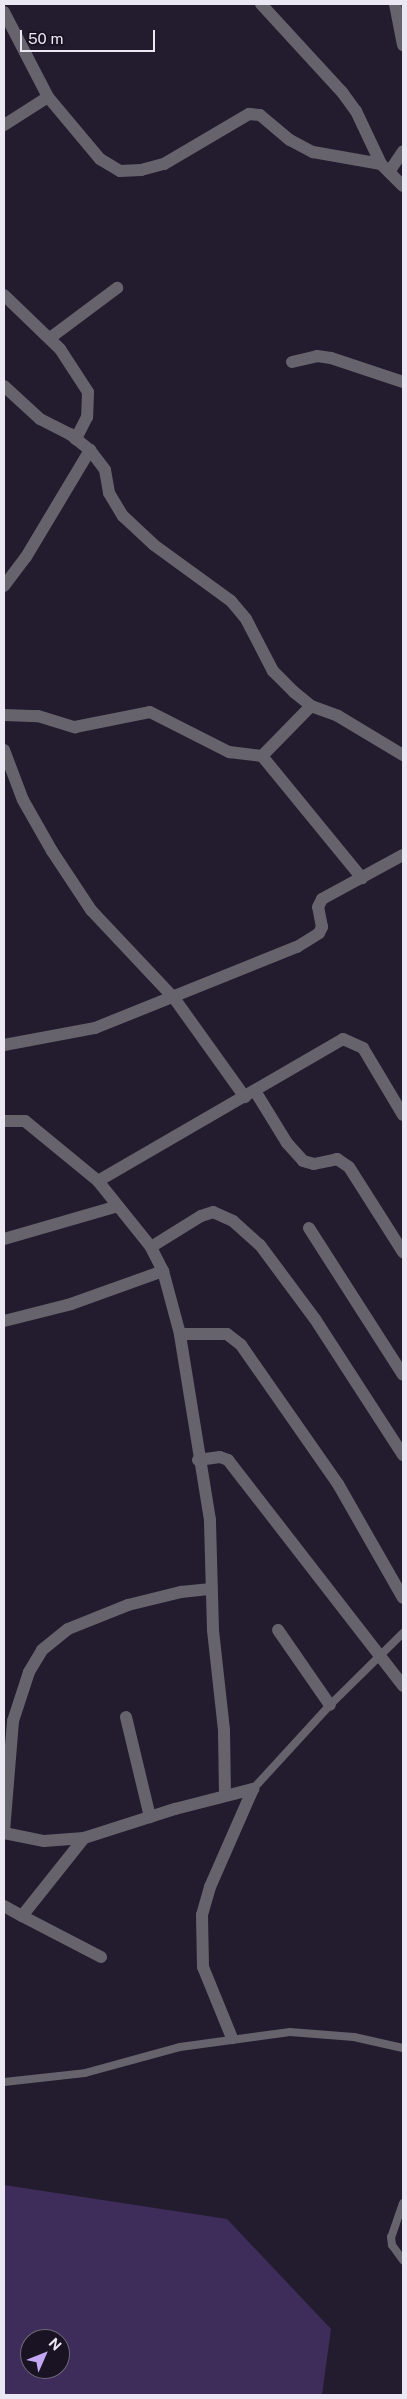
<!DOCTYPE html>
<style>
body{margin:0}
#map{position:relative;width:407px;height:2399px;overflow:hidden;background:#221c2e;font-family:"Public Sans",sans-serif}
div>[style]{position:absolute}
[style*='--x']{left:calc(var(--x)*1px);top:calc(var(--y)*1px);width:calc(var(--w)*1px);rotate:calc(var(--a)*1deg)}
.green>*{inset:0;background:#3e2d5a}
.lane>*{height:8px;margin:-4px;padding:0 4px;transform-origin:4px;border-radius:4px;background:#66636d}
.street>*{height:12px;margin:-6px;padding:0 6px;transform-origin:6px;border-radius:6px;background:#66636d}
span{translate:-50% -50%;white-space:nowrap;text-align:center;line-height:1.15;-webkit-text-stroke:5px #191324;paint-order:stroke}
.frame{position:absolute;inset:0;border:5px solid #ebe7f3;pointer-events:none}
.north{position:absolute;left:20px;top:2329px;width:50px;height:50px;box-sizing:border-box;background:#191324;border:1px solid #6d6877;border-radius:50%;rotate:46deg;font-size:14px;font-weight:700;line-height:20px;text-align:center;color:#ebe7f3}
.north::after{content:'';display:block;margin:auto;width:18px;height:22px;background:#c2a8f3;clip-path:polygon(50% 0,100% 100%,50% 72%,0 100%)}
.scale{position:absolute;left:20px;top:30px;width:135px;height:22px;box-sizing:border-box;border:2px solid #ebe7f3;border-top:0;padding-left:6px;font-size:15px;line-height:18px;white-space:nowrap;color:#ebe7f3;-webkit-text-stroke:4px #191324;paint-order:stroke}
</style>
<div id="map">
<div class="green">
<div style="clip-path:polygon(evenodd,4px 2185px,227px 2219px,331px 2329px,322px 2395px,4px 2395px,4px 2185px,30px 2339px,60px 2339px,60px 2369px,30px 2369px,30px 2339px)"></div>
</div>
<div class="lane">
<div style="--x:253;--y:1789;--w:114;--a:-47.5"></div>
<div style="--x:330;--y:1705;--w:103;--a:-44.6"></div>
<div style="--x:4;--y:2082;--w:81;--a:-6.3"></div>
<div style="--x:85;--y:2073;--w:98;--a:-15.3"></div>
<div style="--x:180;--y:2047;--w:111;--a:-7.8"></div>
<div style="--x:290;--y:2032;--w:64;--a:4.5"></div>
<div style="--x:354;--y:2037;--w:50;--a:12.7"></div>
<div style="--x:403;--y:2203;--w:36;--a:109"></div>
<div style="--x:391;--y:2237;--w:8;--a:83"></div>
<div style="--x:392;--y:2245;--w:19;--a:54"></div>
</div>
<div class="street">
<div style="--x:261;--y:4;--w:120;--a:47.4"></div>
<div style="--x:342;--y:92;--w:24;--a:54"></div>
<div style="--x:356;--y:111;--w:59;--a:64.7"></div>
<div style="--x:381;--y:164;--w:31;--a:45"></div>
<div style="--x:395;--y:4;--w:42;--a:79"></div>
<div style="--x:4;--y:12;--w:96;--a:62.6"></div>
<div style="--x:48;--y:97;--w:52;--a:147.5"></div>
<div style="--x:48;--y:97;--w:81;--a:50"></div>
<div style="--x:100;--y:159;--w:23;--a:31"></div>
<div style="--x:120;--y:171;--w:21;--a:-3"></div>
<div style="--x:141;--y:170;--w:24;--a:-15"></div>
<div style="--x:164;--y:164;--w:99;--a:-30.5"></div>
<div style="--x:249;--y:114;--w:11;--a:5"></div>
<div style="--x:260;--y:115;--w:39;--a:40"></div>
<div style="--x:290;--y:140;--w:26;--a:28"></div>
<div style="--x:313;--y:152;--w:69;--a:10"></div>
<div style="--x:389;--y:172;--w:25;--a:-56"></div>
<div style="--x:4;--y:295;--w:78;--a:44"></div>
<div style="--x:60;--y:349;--w:51;--a:56.9"></div>
<div style="--x:88;--y:392;--w:25;--a:92"></div>
<div style="--x:87;--y:417;--w:25;--a:117"></div>
<div style="--x:50;--y:338;--w:84;--a:-36.7"></div>
<div style="--x:292;--y:362;--w:26;--a:-13"></div>
<div style="--x:317;--y:356;--w:14;--a:8"></div>
<div style="--x:331;--y:358;--w:76;--a:18.4"></div>
<div style="--x:4;--y:386;--w:49;--a:42.5"></div>
<div style="--x:40;--y:419;--w:34;--a:27"></div>
<div style="--x:70;--y:434;--w:26;--a:39"></div>
<div style="--x:90;--y:450;--w:25;--a:53"></div>
<div style="--x:105;--y:470;--w:23;--a:80"></div>
<div style="--x:109;--y:493;--w:27;--a:59"></div>
<div style="--x:123;--y:516;--w:42;--a:43.1"></div>
<div style="--x:154;--y:545;--w:95;--a:36"></div>
<div style="--x:231;--y:601;--w:23;--a:50"></div>
<div style="--x:246;--y:619;--w:59;--a:62.6"></div>
<div style="--x:273;--y:671;--w:30;--a:45"></div>
<div style="--x:294;--y:692;--w:22;--a:39"></div>
<div style="--x:311;--y:706;--w:29;--a:20"></div>
<div style="--x:338;--y:716;--w:76;--a:31"></div>
<div style="--x:4;--y:586;--w:36;--a:-53"></div>
<div style="--x:26;--y:557;--w:125;--a:-59.1"></div>
<div style="--x:4;--y:715;--w:34;--a:2"></div>
<div style="--x:38;--y:716;--w:39;--a:17"></div>
<div style="--x:75;--y:727;--w:76;--a:-11.3"></div>
<div style="--x:150;--y:712;--w:89;--a:26.9"></div>
<div style="--x:229;--y:752;--w:33;--a:7"></div>
<div style="--x:262;--y:756;--w:70;--a:-45.6"></div>
<div style="--x:4;--y:750;--w:53;--a:69.2"></div>
<div style="--x:23;--y:800;--w:59;--a:60.4"></div>
<div style="--x:52;--y:851;--w:71;--a:56.5"></div>
<div style="--x:91;--y:910;--w:121;--a:46.7"></div>
<div style="--x:174;--y:998;--w:122;--a:54.4"></div>
<div style="--x:262;--y:756;--w:158;--a:50.7"></div>
<div style="--x:4;--y:1045;--w:93;--a:-10.6"></div>
<div style="--x:95;--y:1028;--w:218;--a:-21.9"></div>
<div style="--x:297;--y:947;--w:26;--a:-32"></div>
<div style="--x:319;--y:933;--w:7;--a:-63"></div>
<div style="--x:322;--y:927;--w:20;--a:-101"></div>
<div style="--x:318;--y:907;--w:9;--a:-63"></div>
<div style="--x:322;--y:899;--w:92;--a:-28.5"></div>
<div style="--x:255;--y:1091;--w:61;--a:58.4"></div>
<div style="--x:287;--y:1143;--w:24;--a:48"></div>
<div style="--x:303;--y:1161;--w:11;--a:15"></div>
<div style="--x:314;--y:1164;--w:24;--a:-12"></div>
<div style="--x:337;--y:1159;--w:14;--a:34"></div>
<div style="--x:349;--y:1167;--w:101;--a:57.6"></div>
<div style="--x:4;--y:1121;--w:21;--a:0"></div>
<div style="--x:25;--y:1121;--w:94;--a:39.4"></div>
<div style="--x:309;--y:1228;--w:174;--a:57.4"></div>
<div style="--x:4;--y:1239;--w:116;--a:-16.1"></div>
<div style="--x:151;--y:1247;--w:59;--a:-31.8"></div>
<div style="--x:201;--y:1216;--w:13;--a:-18"></div>
<div style="--x:213;--y:1212;--w:22;--a:24"></div>
<div style="--x:233;--y:1221;--w:36;--a:42"></div>
<div style="--x:260;--y:1245;--w:92;--a:53.4"></div>
<div style="--x:315;--y:1319;--w:162;--a:57.1"></div>
<div style="--x:4;--y:1321;--w:69;--a:-14.2"></div>
<div style="--x:71;--y:1304;--w:98;--a:-19.7"></div>
<div style="--x:180;--y:1334;--w:47;--a:0"></div>
<div style="--x:227;--y:1334;--w:18;--a:38"></div>
<div style="--x:241;--y:1345;--w:169;--a:55.1"></div>
<div style="--x:338;--y:1484;--w:131;--a:60.3"></div>
<div style="--x:198;--y:1460;--w:22;--a:-8"></div>
<div style="--x:220;--y:1457;--w:9;--a:21"></div>
<div style="--x:228;--y:1460;--w:286;--a:52.2"></div>
<div style="--x:278;--y:1630;--w:91;--a:55.3"></div>
<div style="--x:126;--y:1717;--w:103;--a:76.5"></div>
<div style="--x:225;--y:1795;--w:65;--a:-90.9"></div>
<div style="--x:224;--y:1730;--w:101;--a:-96.3"></div>
<div style="--x:213;--y:1630;--w:110;--a:-91.6"></div>
<div style="--x:210;--y:1520;--w:188;--a:-99.2"></div>
<div style="--x:180;--y:1334;--w:65;--a:-105.1"></div>
<div style="--x:163;--y:1271;--w:27;--a:-117"></div>
<div style="--x:151;--y:1247;--w:85;--a:-128.8"></div>
<div style="--x:98;--y:1181;--w:283;--a:-30.1"></div>
<div style="--x:343;--y:1039;--w:22;--a:24"></div>
<div style="--x:363;--y:1048;--w:78;--a:59.2"></div>
<div style="--x:4;--y:1831;--w:110;--a:-85.3"></div>
<div style="--x:13;--y:1721;--w:52;--a:-71.9"></div>
<div style="--x:29;--y:1672;--w:26;--a:-59"></div>
<div style="--x:42;--y:1650;--w:33;--a:-39"></div>
<div style="--x:68;--y:1629;--w:65;--a:-21.8"></div>
<div style="--x:128;--y:1605;--w:55;--a:-13.8"></div>
<div style="--x:181;--y:1592;--w:30;--a:-6"></div>
<div style="--x:4;--y:1833;--w:41;--a:11.3"></div>
<div style="--x:44;--y:1841;--w:40;--a:-4.3"></div>
<div style="--x:84;--y:1838;--w:96;--a:-17.7"></div>
<div style="--x:175;--y:1809;--w:81;--a:-14.4"></div>
<div style="--x:253;--y:1789;--w:107;--a:113.7"></div>
<div style="--x:210;--y:1887;--w:29;--a:106"></div>
<div style="--x:202;--y:1915;--w:52;--a:88.9"></div>
<div style="--x:203;--y:1967;--w:77;--a:67.8"></div>
<div style="--x:4;--y:1906;--w:21;--a:29"></div>
<div style="--x:22;--y:1916;--w:100;--a:-51.5"></div>
<div style="--x:22;--y:1916;--w:89;--a:27.4"></div>
</div>
<div class="frame"></div>
<div class="north">N</div>
<div class="scale">50 m</div>
</div>
